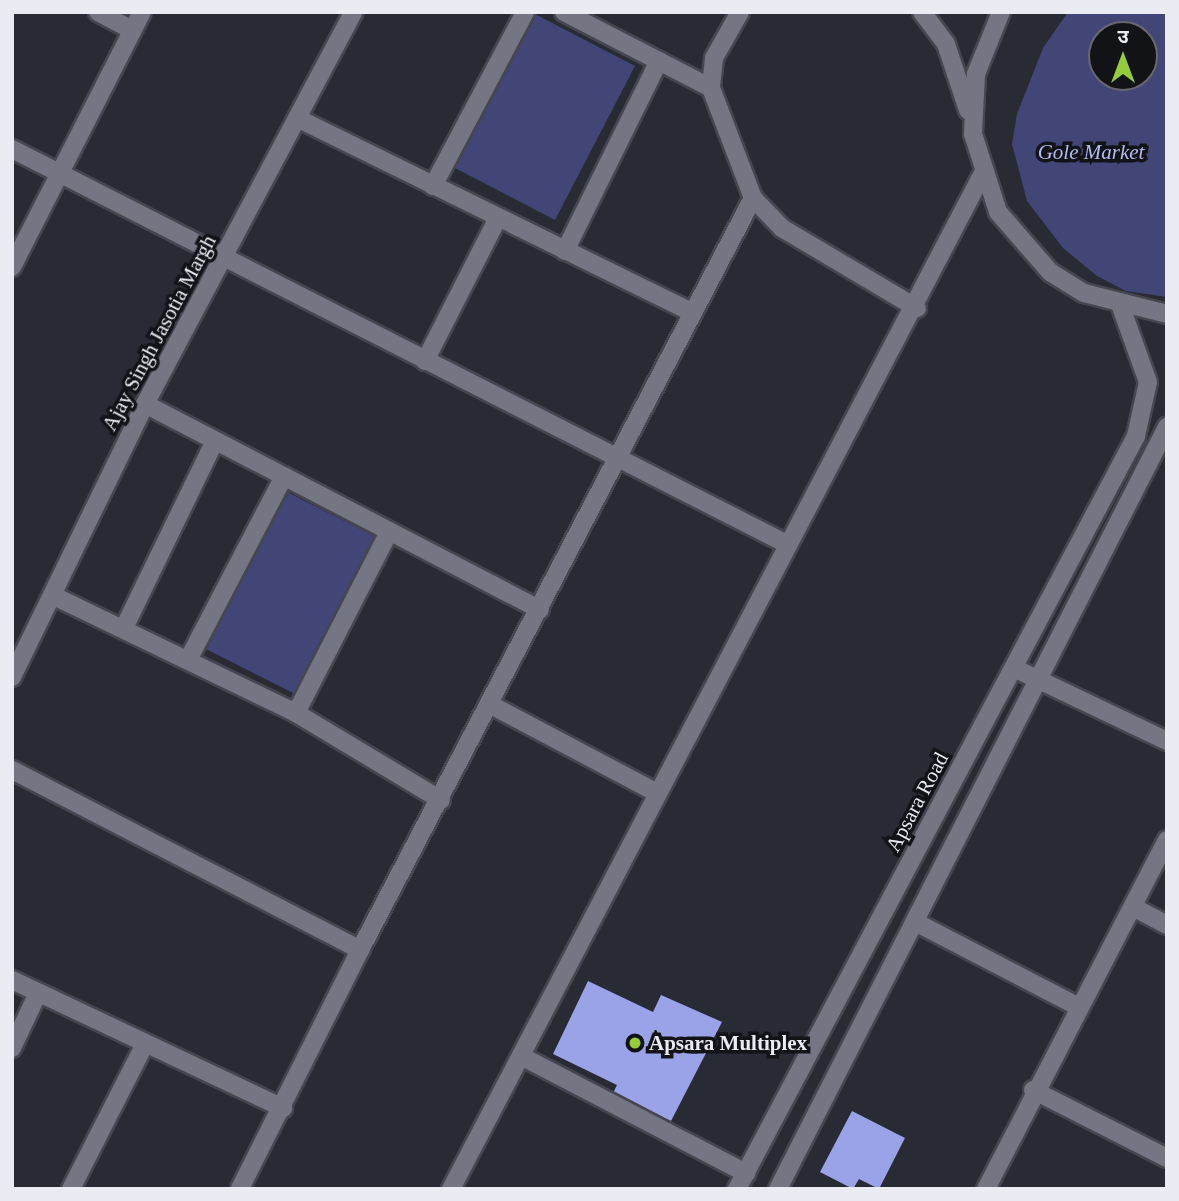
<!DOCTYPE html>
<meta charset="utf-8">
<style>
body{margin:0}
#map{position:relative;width:1179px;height:1201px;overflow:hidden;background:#282a34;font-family:"Times New Roman","Noto Sans Devanagari",serif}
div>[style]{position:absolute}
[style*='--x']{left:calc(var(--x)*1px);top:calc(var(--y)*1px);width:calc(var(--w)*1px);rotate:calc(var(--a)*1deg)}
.green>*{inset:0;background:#414677}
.building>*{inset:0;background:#9aa3e8}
.roads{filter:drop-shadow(2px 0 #454650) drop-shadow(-2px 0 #454650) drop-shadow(0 2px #454650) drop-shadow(0 -2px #454650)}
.minor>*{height:18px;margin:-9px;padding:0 9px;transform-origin:9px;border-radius:9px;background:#747683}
.dots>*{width:19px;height:19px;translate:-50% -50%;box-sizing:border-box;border:4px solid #121317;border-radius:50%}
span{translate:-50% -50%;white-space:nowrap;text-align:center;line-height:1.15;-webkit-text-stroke:7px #121317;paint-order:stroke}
.park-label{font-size:21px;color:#b2baf1;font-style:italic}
.street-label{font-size:21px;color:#eaebf3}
.poi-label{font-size:21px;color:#eaebf3;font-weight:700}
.left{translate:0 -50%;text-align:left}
.frame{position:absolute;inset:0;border:14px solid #eaebf3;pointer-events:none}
.north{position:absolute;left:1088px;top:21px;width:70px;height:70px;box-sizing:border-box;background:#121317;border:2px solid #68696f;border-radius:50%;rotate:0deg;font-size:19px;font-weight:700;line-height:28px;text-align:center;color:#eaebf3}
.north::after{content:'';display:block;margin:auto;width:24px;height:32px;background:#96cc3a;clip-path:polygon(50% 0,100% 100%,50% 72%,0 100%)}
</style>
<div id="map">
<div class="green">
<div style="clip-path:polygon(evenodd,1068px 12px,1167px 12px,1167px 297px,1126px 291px,1097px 276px,1063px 248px,1027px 201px,1012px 144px,1017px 114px,1043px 48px,1068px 12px,1102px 35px,1144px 35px,1144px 77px,1102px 77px,1102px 35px)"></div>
<div style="clip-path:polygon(535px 14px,635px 66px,555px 220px,455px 168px)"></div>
<div style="clip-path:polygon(287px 492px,378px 538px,297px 695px,206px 649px)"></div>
</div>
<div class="building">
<div style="clip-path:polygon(588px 981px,653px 1012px,661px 995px,722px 1022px,671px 1121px,612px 1095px,617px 1085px,553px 1054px)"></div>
<div style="clip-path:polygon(852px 1111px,905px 1138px,879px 1189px,859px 1179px,853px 1189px,820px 1172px)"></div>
</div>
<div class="roads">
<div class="minor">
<div style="--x:98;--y:12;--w:38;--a:28"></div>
<div style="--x:564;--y:12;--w:165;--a:27.3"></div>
<div style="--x:740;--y:12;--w:53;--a:119.5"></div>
<div style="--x:714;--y:58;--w:30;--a:96"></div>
<div style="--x:711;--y:88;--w:118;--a:69.1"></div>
<div style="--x:753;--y:198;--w:42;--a:46"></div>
<div style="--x:782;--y:228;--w:157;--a:30.7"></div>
<div style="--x:922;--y:12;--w:40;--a:53"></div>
<div style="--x:946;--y:44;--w:70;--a:71.6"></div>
<div style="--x:1001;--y:12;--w:67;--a:112"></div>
<div style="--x:976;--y:74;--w:60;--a:92.9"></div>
<div style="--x:973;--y:134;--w:82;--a:72.2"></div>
<div style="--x:998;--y:212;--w:79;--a:49.1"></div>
<div style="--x:1050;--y:272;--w:40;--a:32"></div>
<div style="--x:1084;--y:293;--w:86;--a:14.2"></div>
<div style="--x:299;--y:119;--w:437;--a:26.2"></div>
<div style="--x:12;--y:149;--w:868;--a:27.01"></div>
<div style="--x:433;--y:186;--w:197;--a:-62.1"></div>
<div style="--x:565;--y:251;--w:212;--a:-63.7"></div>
<div style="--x:12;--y:267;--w:286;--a:-63"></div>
<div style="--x:425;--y:361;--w:161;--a:-63"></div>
<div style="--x:145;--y:404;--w:445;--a:27.5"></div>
<div style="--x:54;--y:596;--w:269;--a:25.8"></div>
<div style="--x:296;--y:713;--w:169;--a:31"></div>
<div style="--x:124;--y:628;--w:208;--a:-64.1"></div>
<div style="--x:189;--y:658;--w:205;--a:-62.4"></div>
<div style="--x:1014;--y:668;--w:170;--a:25.5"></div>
<div style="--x:12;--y:677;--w:304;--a:-64"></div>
<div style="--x:145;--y:404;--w:444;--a:-62"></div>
<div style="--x:491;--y:705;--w:188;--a:27.9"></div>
<div style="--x:296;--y:713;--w:201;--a:-62.8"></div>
<div style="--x:12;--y:770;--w:392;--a:27.3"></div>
<div style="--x:360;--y:950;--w:267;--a:116.7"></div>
<div style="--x:1133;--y:907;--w:38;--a:28"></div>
<div style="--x:917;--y:923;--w:182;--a:27.4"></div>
<div style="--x:360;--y:950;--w:849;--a:-62.41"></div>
<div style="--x:12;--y:980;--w:300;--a:25.3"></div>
<div style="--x:12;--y:1048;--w:59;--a:-64.7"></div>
<div style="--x:521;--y:1056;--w:254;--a:27.5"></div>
<div style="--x:1033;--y:1090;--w:150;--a:26.9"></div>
<div style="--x:71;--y:1189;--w:163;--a:-63"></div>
<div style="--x:451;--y:1189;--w:1145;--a:-62.36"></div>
<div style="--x:737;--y:1189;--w:852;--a:-62.08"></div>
<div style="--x:1136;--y:436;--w:55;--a:-77.5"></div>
<div style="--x:1148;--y:382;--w:80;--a:-109.8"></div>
<div style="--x:778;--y:1189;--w:856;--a:-62.96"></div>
<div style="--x:986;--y:1189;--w:393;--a:-62.6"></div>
</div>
</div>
<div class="dots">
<div style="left:635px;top:1043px;background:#96cc3a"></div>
</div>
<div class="park-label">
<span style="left:1091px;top:152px">Gole Market</span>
</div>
<div class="street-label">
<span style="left:159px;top:333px;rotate:-62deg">Ajay Singh Jasotia Margh</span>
<span style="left:917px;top:802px;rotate:-62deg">Apsara Road</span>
</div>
<div class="poi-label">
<span class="left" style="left:649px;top:1043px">Apsara Multiplex</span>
</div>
<div class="frame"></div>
<div class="north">उ</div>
</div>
